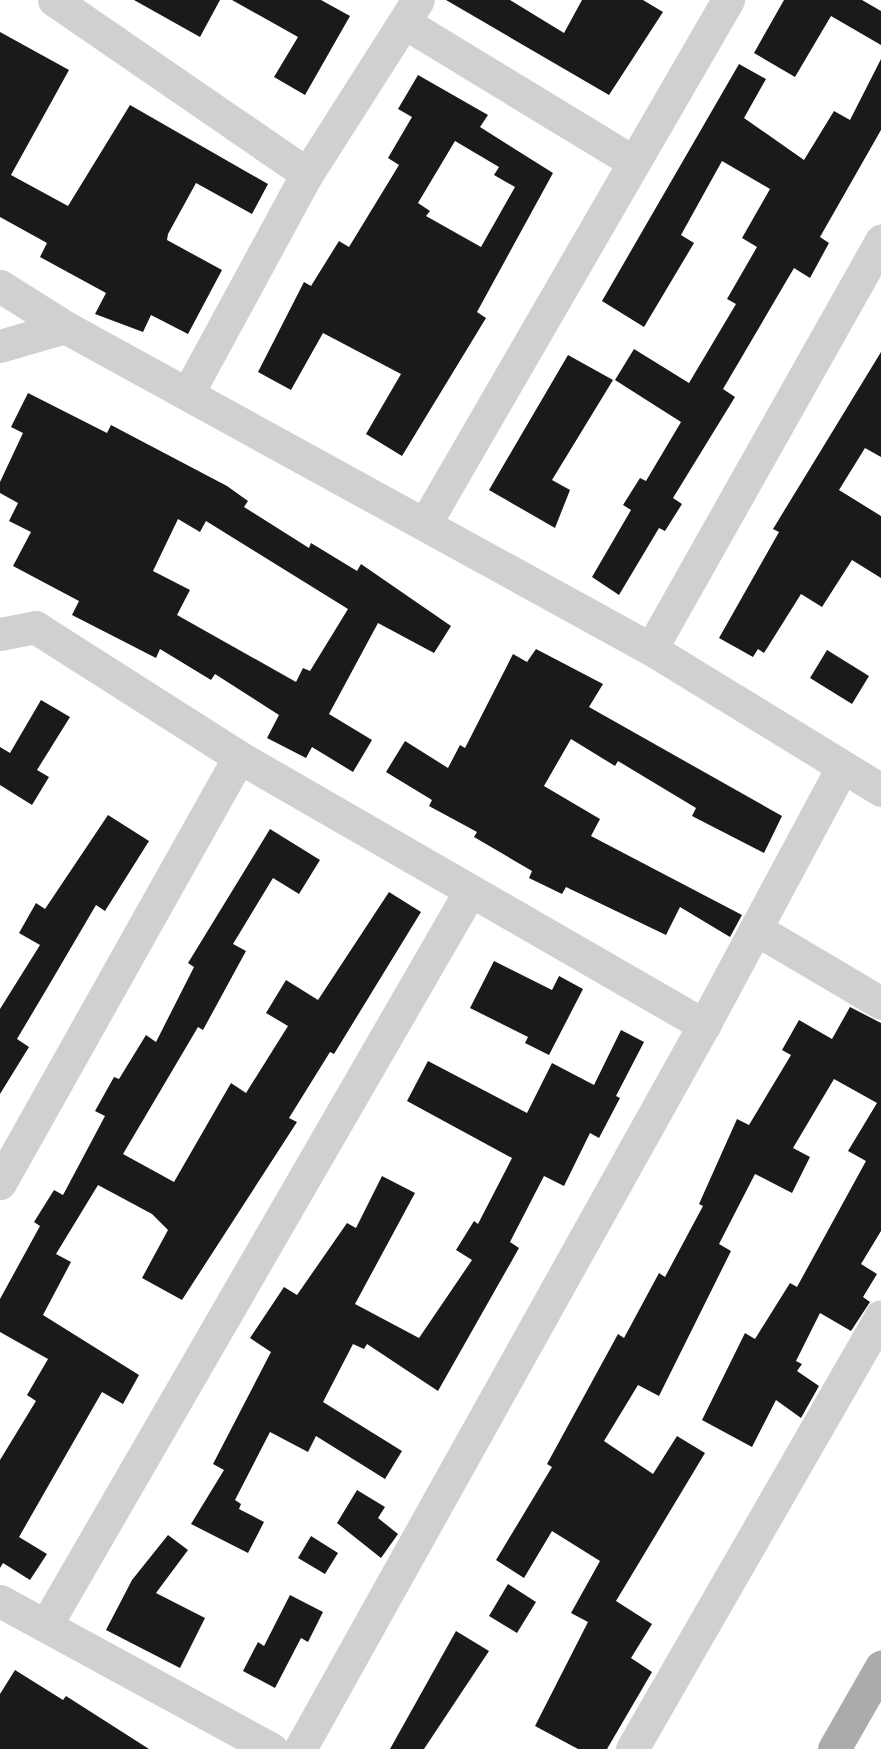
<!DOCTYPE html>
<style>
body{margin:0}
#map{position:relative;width:881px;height:1749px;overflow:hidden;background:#fff;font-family:Figtree,sans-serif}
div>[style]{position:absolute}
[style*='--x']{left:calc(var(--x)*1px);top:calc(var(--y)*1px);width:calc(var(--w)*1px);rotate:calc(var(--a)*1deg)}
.building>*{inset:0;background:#1a1a1a}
.minor>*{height:33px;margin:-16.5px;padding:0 16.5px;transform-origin:16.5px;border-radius:16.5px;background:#d0d0d0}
.major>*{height:33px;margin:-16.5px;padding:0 16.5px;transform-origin:16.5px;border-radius:16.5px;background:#ababab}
span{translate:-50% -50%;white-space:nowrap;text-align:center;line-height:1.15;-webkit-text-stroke:6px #fff;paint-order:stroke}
</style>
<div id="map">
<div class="building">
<div style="clip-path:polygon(134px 0,220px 0,200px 37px)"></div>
<div style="clip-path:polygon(232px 0,321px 0,350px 16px,305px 95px,274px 77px,298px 37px)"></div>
<div style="clip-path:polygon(446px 0,510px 0,564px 33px,582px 0,643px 0,663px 12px,609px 95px)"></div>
<div style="clip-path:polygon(784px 0,862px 0,881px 11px,881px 45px,831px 16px,795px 77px,754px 53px)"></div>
<div style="clip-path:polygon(0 32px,69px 70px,11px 175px,68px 206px,130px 105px,268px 184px,252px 214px,196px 183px,168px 234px,167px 240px,222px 270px,188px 334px,151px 315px,143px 332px,95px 314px,106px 293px,40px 257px,47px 243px,0 217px)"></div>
<div style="clip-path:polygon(881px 59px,881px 130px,820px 237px,829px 243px,810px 278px,794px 268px,723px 389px,735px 397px,673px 498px,682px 504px,665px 531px,659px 528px,619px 595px,592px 577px,631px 510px,623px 505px,640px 478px,646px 481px,681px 422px,615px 380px,634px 349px,689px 383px,736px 304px,727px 299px,757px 247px,742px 238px,770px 189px,722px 161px,681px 235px,694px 243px,644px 327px,602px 301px,739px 64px,766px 79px,744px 118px,804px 160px,834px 111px,850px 120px)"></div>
<div style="clip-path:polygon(evenodd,418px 75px,488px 115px,480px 127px,553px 173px,477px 312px,486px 318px,402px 456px,366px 434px,401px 374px,323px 333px,291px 390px,258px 372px,304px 282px,311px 286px,339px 241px,349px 247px,399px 165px,388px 158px,412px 117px,398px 109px,418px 75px,455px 141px,499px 167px,494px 175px,515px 187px,481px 247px,426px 216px,430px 211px,418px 203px,455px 141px)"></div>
<div style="clip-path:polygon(881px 352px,881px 457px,865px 448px,839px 490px,881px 516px,881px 578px,852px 560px,822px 607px,801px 594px,764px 653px,758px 649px,753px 657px,719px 638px,779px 532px,773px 529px)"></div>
<div style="clip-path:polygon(568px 355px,613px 380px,552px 480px,570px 490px,555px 528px,489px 490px)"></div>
<div style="clip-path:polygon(evenodd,28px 393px,107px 433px,111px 425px,227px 486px,248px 501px,244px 507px,309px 548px,311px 543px,357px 571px,361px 564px,451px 626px,434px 653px,378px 623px,329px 714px,372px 740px,353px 772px,312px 747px,306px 758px,267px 738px,279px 715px,215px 674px,211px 680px,160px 649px,156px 658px,72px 615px,79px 601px,13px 566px,31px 532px,9px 521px,18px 503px,0 493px,0 482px,23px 433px,11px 427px,28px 393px,178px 519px,200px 532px,206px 521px,348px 609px,310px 671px,303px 668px,296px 682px,177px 615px,190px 590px,153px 571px,178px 519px)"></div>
<div style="clip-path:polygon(536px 649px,603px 684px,589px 707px,782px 816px,764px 853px,692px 816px,696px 808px,618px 761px,615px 766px,571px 739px,544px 786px,600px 819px,591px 836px,742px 915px,730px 937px,680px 907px,666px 935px,566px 887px,562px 894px,529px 878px,532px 871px,474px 837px,477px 832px,429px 806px,432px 800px,386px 772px,405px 741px,448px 768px,460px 745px,465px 748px,513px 654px,527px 662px)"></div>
<div style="clip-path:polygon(827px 650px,869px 676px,852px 704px,810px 678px)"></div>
<div style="clip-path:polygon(41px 700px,70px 717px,37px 770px,49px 777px,32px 805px,0 785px,0 747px,10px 753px)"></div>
<div style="clip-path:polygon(108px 815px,149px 841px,105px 911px,96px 905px,52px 980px,17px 1039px,29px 1047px,0 1094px,0 1009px,40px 945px,19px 933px,36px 903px,45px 909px)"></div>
<div style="clip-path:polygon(270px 829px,320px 860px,299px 894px,273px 878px,233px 944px,246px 951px,203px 1030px,198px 1027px,123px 1154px,174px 1182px,231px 1083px,246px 1093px,288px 1026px,266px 1013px,286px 980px,318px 1000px,389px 892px,421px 912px,334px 1054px,330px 1052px,289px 1118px,297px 1122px,182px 1300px,142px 1278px,168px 1230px,152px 1214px,98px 1185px,56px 1254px,71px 1262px,43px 1315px,139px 1375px,123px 1404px,102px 1392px,19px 1537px,47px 1554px,30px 1580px,3px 1563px,0 1568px,0 1460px,36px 1401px,27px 1395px,48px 1359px,0 1332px,0 1299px,40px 1226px,34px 1222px,54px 1190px,63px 1195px,105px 1116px,95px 1111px,114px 1077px,119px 1079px,146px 1035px,156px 1042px,194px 967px,188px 963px)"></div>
<div style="clip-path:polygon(494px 961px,552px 990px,559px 976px,583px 989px,549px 1055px,525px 1043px,528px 1037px,470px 1008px)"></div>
<div style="clip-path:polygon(850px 1007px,881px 1023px,881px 1231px,861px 1264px,877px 1274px,863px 1297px,870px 1302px,851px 1331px,820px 1313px,796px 1361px,802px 1364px,797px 1371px,819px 1386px,801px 1418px,776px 1400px,752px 1447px,702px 1420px,745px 1333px,755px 1339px,790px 1283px,797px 1287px,866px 1161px,848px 1151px,877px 1103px,834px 1079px,793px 1148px,810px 1157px,792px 1193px,755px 1174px,719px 1244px,731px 1251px,659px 1396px,638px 1385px,604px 1441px,653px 1474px,677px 1436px,705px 1453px,616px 1601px,652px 1624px,631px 1658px,652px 1672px,607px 1749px,578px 1749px,535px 1726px,588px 1622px,571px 1613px,600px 1561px,552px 1531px,524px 1578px,496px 1560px,552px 1467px,547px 1464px,618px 1334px,624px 1338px,659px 1273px,665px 1277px,703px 1206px,699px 1204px,737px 1119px,749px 1125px,791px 1055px,782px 1050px,799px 1020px,832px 1039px)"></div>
<div style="clip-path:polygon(621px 1030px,644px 1042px,616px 1096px,620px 1098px,599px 1138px,590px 1133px,564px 1186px,544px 1176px,510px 1242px,519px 1248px,438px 1391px,367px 1344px,364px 1349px,353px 1344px,323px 1402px,402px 1451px,385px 1479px,316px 1436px,308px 1452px,270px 1432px,235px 1500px,241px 1504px,239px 1509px,264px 1522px,248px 1553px,191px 1524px,224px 1470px,213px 1464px,271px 1352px,250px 1338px,284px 1287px,297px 1295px,347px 1223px,356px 1228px,382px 1176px,415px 1193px,355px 1304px,419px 1338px,472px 1260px,456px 1250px,474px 1221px,478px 1224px,512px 1158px,407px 1101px,428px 1061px,527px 1113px,552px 1063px,594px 1085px)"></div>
<div style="clip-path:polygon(357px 1490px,385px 1507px,378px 1518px,398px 1534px,381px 1558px,337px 1523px)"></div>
<div style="clip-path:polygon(168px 1535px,188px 1550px,156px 1593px,205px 1618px,180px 1668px,106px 1630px,132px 1580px)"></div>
<div style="clip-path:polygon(311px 1536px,338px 1553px,325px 1574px,298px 1558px)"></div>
<div style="clip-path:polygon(508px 1584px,536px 1602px,517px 1633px,489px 1616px)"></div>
<div style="clip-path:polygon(290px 1595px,323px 1612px,308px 1642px,301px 1638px,275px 1688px,243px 1671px,258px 1642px,264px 1646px)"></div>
<div style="clip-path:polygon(456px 1631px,489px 1651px,424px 1749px,390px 1749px)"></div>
<div style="clip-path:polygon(15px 1670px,63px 1700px,66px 1696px,149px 1749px,0 1749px,0 1694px)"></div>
</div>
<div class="minor">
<div style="--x:54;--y:0;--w:307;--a:34.5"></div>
<div style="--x:405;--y:23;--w:268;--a:31.3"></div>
<div style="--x:0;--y:286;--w:77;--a:32.2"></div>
<div style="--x:0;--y:346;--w:68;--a:-16.3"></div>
<div style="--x:65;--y:327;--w:669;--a:28.79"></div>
<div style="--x:651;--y:649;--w:270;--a:31.5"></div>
<div style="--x:189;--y:391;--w:247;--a:-61.5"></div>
<div style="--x:307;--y:174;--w:206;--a:-57.5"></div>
<div style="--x:426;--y:522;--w:603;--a:-59.95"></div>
<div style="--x:0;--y:634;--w:36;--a:-11"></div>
<div style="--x:35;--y:627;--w:242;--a:32.5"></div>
<div style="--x:239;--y:757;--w:537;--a:29.96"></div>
<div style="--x:651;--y:649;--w:469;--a:-60.6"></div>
<div style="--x:756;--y:929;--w:145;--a:30.6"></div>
<div style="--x:0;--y:1183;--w:488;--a:-60.7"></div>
<div style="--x:0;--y:1601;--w:309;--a:28.6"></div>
<div style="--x:46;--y:1625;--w:845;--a:-59.98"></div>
<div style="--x:300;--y:1749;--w:829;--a:-60.84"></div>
<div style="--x:704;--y:1025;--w:292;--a:-61.8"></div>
<div style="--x:632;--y:1749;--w:499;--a:-60.1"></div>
</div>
<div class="major">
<div style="--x:834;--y:1749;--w:95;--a:-60.2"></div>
</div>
</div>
